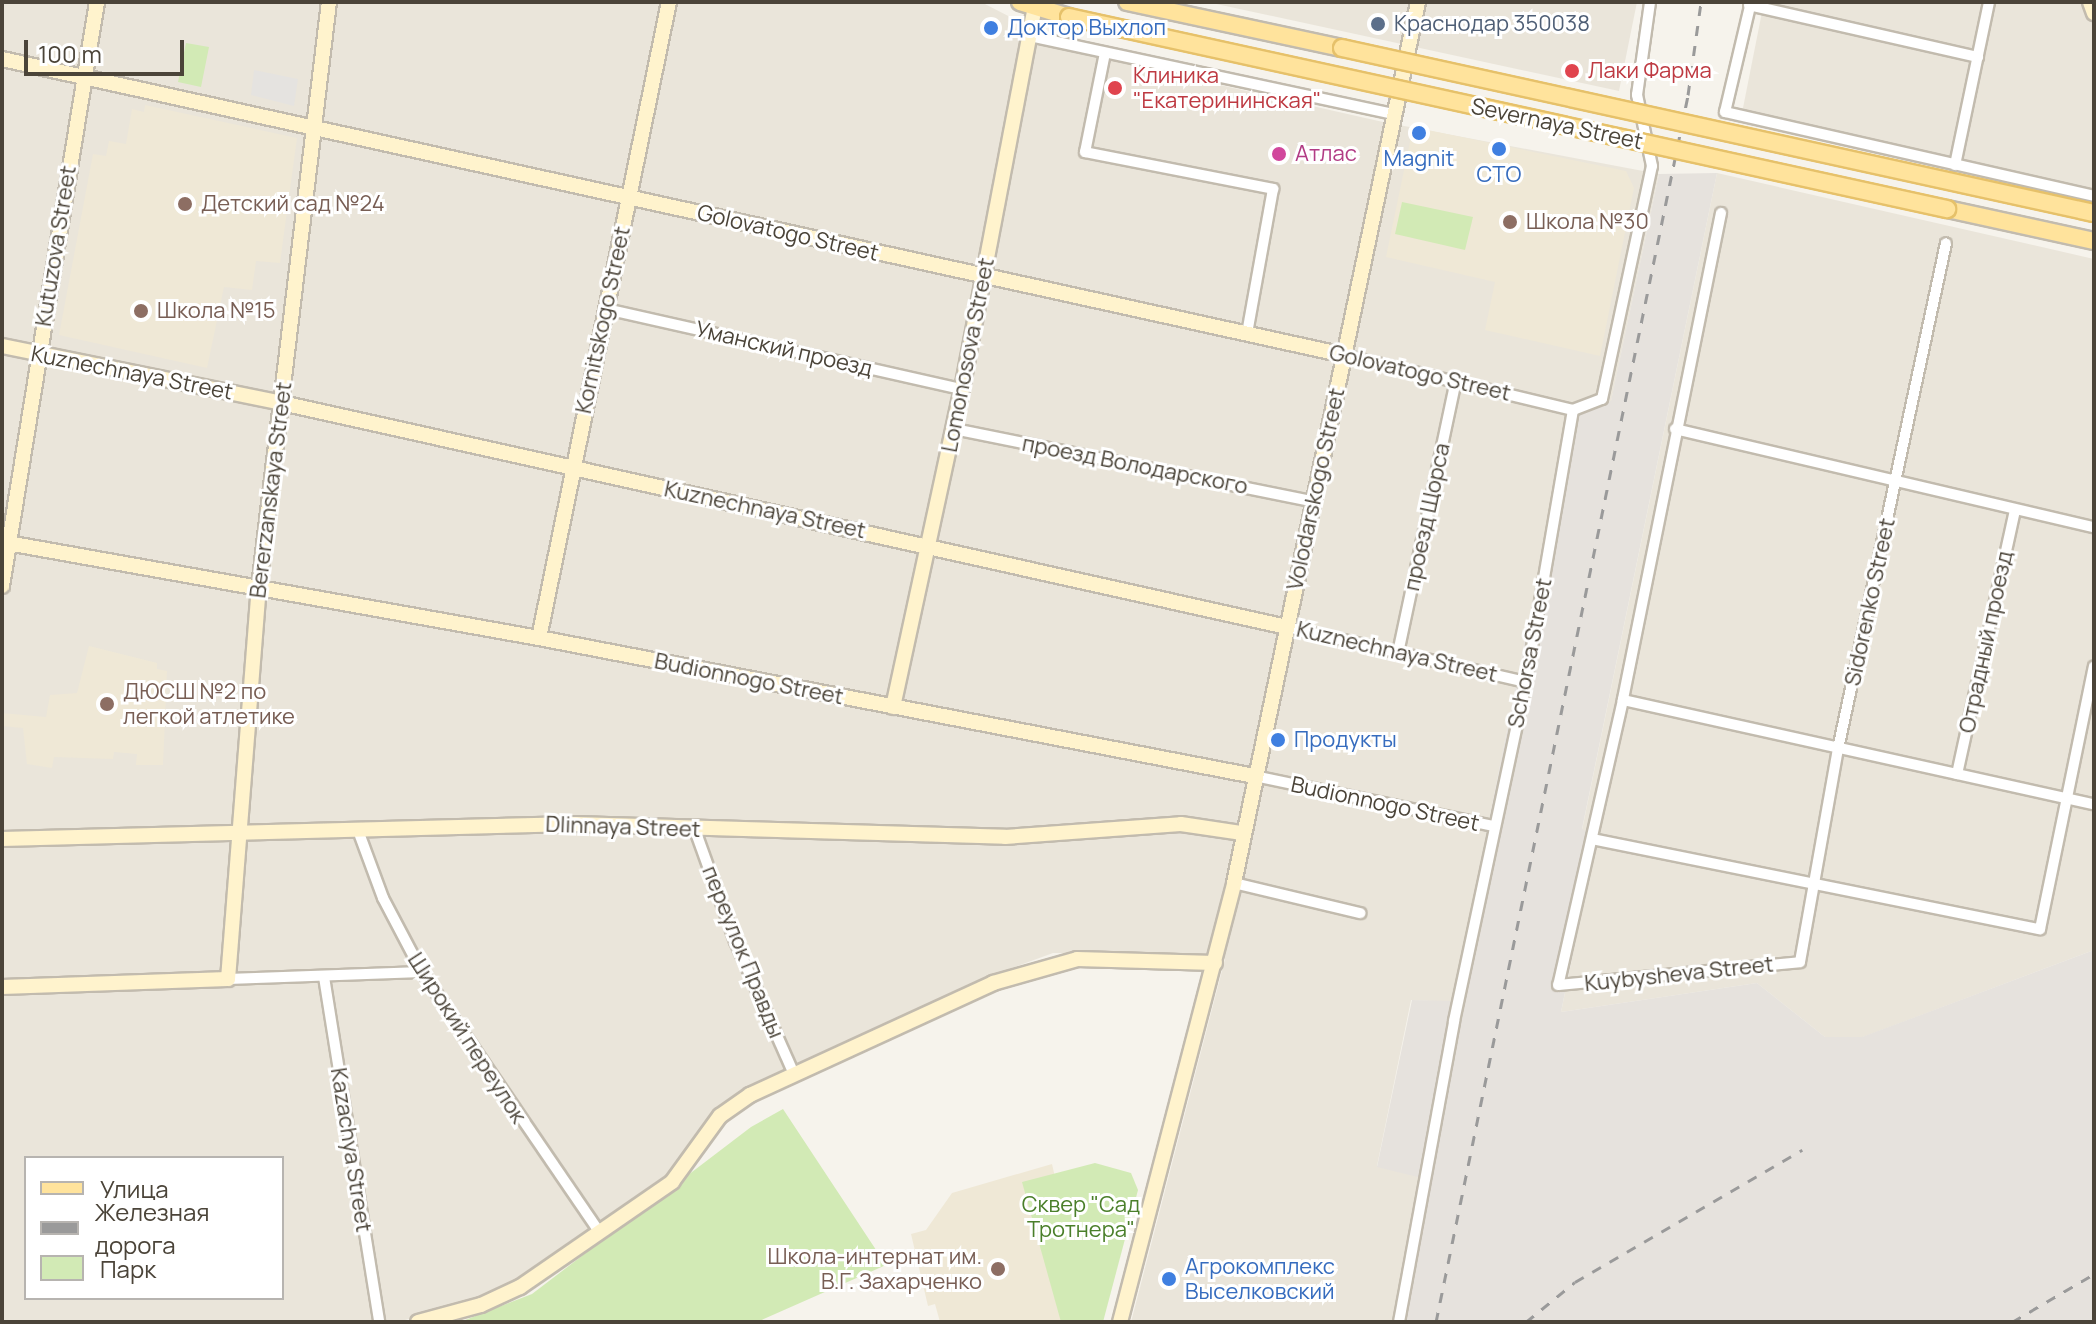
<!DOCTYPE html>
<meta charset="utf-8">
<style>
body{margin:0}
#map{position:relative;width:2096px;height:1324px;overflow:hidden;background:#f6f3ec;font-family:Manrope,sans-serif}
div>[style]{position:absolute}
[style*='--x']{left:calc(var(--x)*1px);top:calc(var(--y)*1px);width:calc(var(--w)*1px);rotate:calc(var(--a)*1deg)}
.residential>*{inset:0;background:#eae5da}
.industrial>*{inset:0;background:#e6e2dd}
.education>*{inset:0;background:#efe8d6}
.green>*{inset:0;background:#d2eab5}
.parking>*{inset:0;background:#e5e3e0}
.roads{filter:drop-shadow(2px 0 #c2bbae) drop-shadow(-2px 0 #c2bbae) drop-shadow(0 2px #c2bbae) drop-shadow(0 -2px #c2bbae)}
.street>*{height:10px;margin:-5px;padding:0 5px;transform-origin:5px;border-radius:5px;background:#fff}
.secondary>*{height:14px;margin:-7px;padding:0 7px;transform-origin:7px;border-radius:7px;background:#fff3cd}
.primary>*{height:16px;margin:-8px;padding:0 8px;transform-origin:8px;border-radius:8px;background:#ffe39c}
.rail>*{height:3px;margin-top:-1.5px;transform-origin:0;background:repeating-linear-gradient(90deg,#9a9a9a 0 10px,transparent 0 20px)}
.bridges{filter:drop-shadow(2px 0 #e6c16a) drop-shadow(-2px 0 #e6c16a) drop-shadow(0 2px #e6c16a) drop-shadow(0 -2px #e6c16a)}
.primary-bridge>*{height:16px;margin:-8px;padding:0 8px;transform-origin:8px;border-radius:8px;background:#ffe39c}
.dots>*{width:22px;height:22px;translate:-50% -50%;box-sizing:border-box;border:4px solid #fff;border-radius:50%}
span{translate:-50% -50%;white-space:nowrap;text-align:center;line-height:1.15;-webkit-text-stroke:6px #fff;paint-order:stroke}
.service-label{font-size:22px;color:#4e5e75}
.left{translate:0 -50%;text-align:left}
.shop-label{font-size:22px;color:#366cbe}
.health-label{font-size:22px;color:#be3a42}
.street-label{font-size:22px;color:#4b4439}
.hotel-label{font-size:22px;color:#b23c85}
.education-label{font-size:22px;color:#785e54}
.right{translate:-100% -50%;text-align:right}
.park-label{font-size:22px;color:#4a7f2a}
.frame{position:absolute;inset:0;border:4px solid #4b4439;pointer-events:none}
.legend{position:absolute;left:24px;top:1156px;width:260px;height:144px;box-sizing:border-box;background:#fff;border:2px solid #b7b4b0;margin:0;padding:10px 14px;list-style:none;font-size:24px;color:#4b4439}
.legend li{display:flex;align-items:center;gap:16px;height:40px}
.legend b{width:40px;border:2px solid #b7b4b0}
.scale{position:absolute;left:24px;top:40px;width:160px;height:36px;box-sizing:border-box;border:4px solid #4b4439;border-top:0;padding-left:10px;font-size:24px;line-height:28px;white-space:nowrap;color:#4b4439;-webkit-text-stroke:6px #fff;paint-order:stroke}
</style>
<div id="map">
<div class="residential">
<div style="clip-path:polygon(evenodd,2px 2px,981px 2px,1026px 25px,1034px 43px,1383px 122px,1659px 174px,1611px 402px,1570px 413px,1453px 1002px,1411px 1000px,1377px 1166px,1430px 1179px,1405px 1322px,1131px 1322px,1225px 959px,1077px 953px,1053px 953px,995px 974px,740px 1094px,711px 1114px,668px 1177px,515px 1283px,476px 1300px,398px 1322px,2px 1322px,2px 2px,26px 1158px,282px 1158px,282px 1298px,26px 1298px,26px 1158px)"></div>
<div style="clip-path:polygon(1207px 2px,1637px 2px,1619px 91px)"></div>
<div style="clip-path:polygon(1764px 2px,2094px 2px,2094px 191px,1742px 113px)"></div>
<div style="clip-path:polygon(1717px 173px,2094px 259px,2094px 950px,1863px 1037px,1825px 1037px,1757px 983px,1561px 1012px,1597px 837px,1582px 830px)"></div>
</div>
<div class="industrial">
<div style="clip-path:polygon(1717px 173px,1582px 829px,1597px 836px,1561px 1012px,1757px 983px,1825px 1037px,1862px 1037px,2094px 950px,2094px 1322px,1405px 1322px,1430px 1180px,1377px 1167px,1412px 1000px,1453px 1001px,1570px 413px,1611px 401px,1659px 174px)"></div>
</div>
<div class="education">
<div style="clip-path:polygon(145px 105px,297px 138px,280px 263px,256px 261px,252px 290px,224px 287px,207px 368px,59px 335px,93px 154px,106px 156px,109px 141px,126px 144px,132px 109px,144px 112px)"></div>
<div style="clip-path:polygon(1413px 127px,1626px 171px,1634px 188px,1600px 356px,1485px 330px,1495px 282px,1386px 257px)"></div>
<div style="clip-path:polygon(89px 646px,157px 663px,157px 669px,167px 671px,163px 765px,136px 765px,137px 754px,114px 752px,113px 759px,54px 757px,52px 768px,27px 764px,23px 728px,2px 726px,2px 713px,46px 717px,50px 695px,77px 693px)"></div>
<div style="clip-path:polygon(1052px 1164px,1088px 1322px,940px 1322px,935px 1304px,928px 1306px,911px 1234px,926px 1230px,952px 1193px)"></div>
</div>
<div class="green">
<div style="clip-path:polygon(186px 43px,209px 47px,201px 87px,178px 82px)"></div>
<div style="clip-path:polygon(1402px 202px,1473px 217px,1465px 250px,1395px 234px)"></div>
<div style="clip-path:polygon(783px 1109px,886px 1265px,757px 1322px,460px 1322px,532px 1294px,751px 1127px)"></div>
<div style="clip-path:polygon(1095px 1163px,1131px 1173px,1138px 1190px,1103px 1322px,1061px 1322px,1022px 1182px)"></div>
</div>
<div class="parking">
<div style="clip-path:polygon(254px 70px,298px 79px,294px 106px,251px 95px)"></div>
</div>
<div class="roads">
<div class="street">
<div style="--x:1751;--y:2;--w:113;--a:103.3"></div>
<div style="--x:1725;--y:112;--w:378;--a:12.8"></div>
<div style="--x:1749;--y:5;--w:235;--a:12.8"></div>
<div style="--x:1029;--y:36;--w:373;--a:12.1"></div>
<div style="--x:1105;--y:53;--w:101;--a:101.4"></div>
<div style="--x:1085;--y:152;--w:192;--a:11.1"></div>
<div style="--x:1273;--y:189;--w:147;--a:100.2"></div>
<div style="--x:1955;--y:165;--w:167;--a:-78.2"></div>
<div style="--x:1721;--y:213;--w:497;--a:101.4"></div>
<div style="--x:1623;--y:700;--w:292;--a:102.8"></div>
<div style="--x:1558;--y:985;--w:243;--a:-5.4"></div>
<div style="--x:1800;--y:962;--w:216;--a:-79.9"></div>
<div style="--x:1838;--y:749;--w:517;--a:-77.95"></div>
<div style="--x:606;--y:309;--w:365;--a:12.7"></div>
<div style="--x:1344;--y:355;--w:236;--a:13.5"></div>
<div style="--x:1573;--y:410;--w:31;--a:-21"></div>
<div style="--x:1602;--y:399;--w:238;--a:-77.9"></div>
<div style="--x:1652;--y:166;--w:73;--a:-101.9"></div>
<div style="--x:1637;--y:95;--w:94;--a:-82"></div>
<div style="--x:954;--y:429;--w:368;--a:11.4"></div>
<div style="--x:1675;--y:429;--w:430;--a:13.2"></div>
<div style="--x:1287;--y:627;--w:245;--a:13"></div>
<div style="--x:1398;--y:653;--w:278;--a:-78"></div>
<div style="--x:1623;--y:700;--w:482;--a:12.5"></div>
<div style="--x:1957;--y:774;--w:270;--a:-77.6"></div>
<div style="--x:1254;--y:776;--w:245;--a:11.8"></div>
<div style="--x:695;--y:830;--w:118;--a:70.2"></div>
<div style="--x:735;--y:941;--w:145;--a:66.1"></div>
<div style="--x:359;--y:833;--w:69;--a:69.7"></div>
<div style="--x:383;--y:898;--w:84;--a:62.2"></div>
<div style="--x:422;--y:972;--w:311;--a:55.7"></div>
<div style="--x:1592;--y:839;--w:457;--a:11.4"></div>
<div style="--x:2040;--y:929;--w:268;--a:-78.4"></div>
<div style="--x:1234;--y:883;--w:130;--a:13.4"></div>
<div style="--x:324;--y:977;--w:349;--a:80.9"></div>
<div style="--x:228;--y:979;--w:194;--a:-2.1"></div>
<div style="--x:1399;--y:1322;--w:306;--a:-79.6"></div>
<div style="--x:1454;--y:1021;--w:347;--a:-78"></div>
<div style="--x:1526;--y:682;--w:276;--a:-80.2"></div>
</div>
<div class="secondary">
<div style="--x:2090;--y:2;--w:12;--a:70"></div>
<div style="--x:2;--y:59;--w:1374;--a:12.44"></div>
<div style="--x:2;--y:346;--w:286;--a:11.5"></div>
<div style="--x:282;--y:403;--w:1030;--a:12.57"></div>
<div style="--x:2;--y:542;--w:546;--a:10.14"></div>
<div style="--x:539;--y:638;--w:728;--a:10.92"></div>
<div style="--x:2;--y:586;--w:592;--a:-80.76"></div>
<div style="--x:539;--y:638;--w:649;--a:-78.45"></div>
<div style="--x:893;--y:707;--w:325;--a:-77.8"></div>
<div style="--x:962;--y:389;--w:394;--a:-79.2"></div>
<div style="--x:2;--y:839;--w:573;--a:-1.5"></div>
<div style="--x:575;--y:824;--w:430;--a:1.7"></div>
<div style="--x:1005;--y:837;--w:176;--a:-4.2"></div>
<div style="--x:1181;--y:824;--w:62;--a:8.4"></div>
<div style="--x:2;--y:987;--w:226;--a:-2"></div>
<div style="--x:228;--y:979;--w:393;--a:-85.5"></div>
<div style="--x:259;--y:587;--w:589;--a:-83.18"></div>
<div style="--x:418;--y:1322;--w:65;--a:-15.1"></div>
<div style="--x:481;--y:1305;--w:43;--a:-24.8"></div>
<div style="--x:520;--y:1287;--w:185;--a:-34.6"></div>
<div style="--x:672;--y:1182;--w:82;--a:-54"></div>
<div style="--x:720;--y:1116;--w:37;--a:-35"></div>
<div style="--x:750;--y:1095;--w:268;--a:-24.7"></div>
<div style="--x:993;--y:983;--w:87;--a:-15.9"></div>
<div style="--x:1077;--y:959;--w:138;--a:1.7"></div>
<div style="--x:1120;--y:1322;--w:454;--a:-75.4"></div>
<div style="--x:1234;--y:883;--w:900;--a:-78.2"></div>
</div>
<div class="primary">
<div style="--x:1020;--y:2;--w:51;--a:17"></div>
<div style="--x:1127;--y:2;--w:220;--a:12.1"></div>
<div style="--x:1947;--y:209;--w:150;--a:12.3"></div>
</div>
</div>
<div class="rail">
<div style="--x:1436;--y:1322;--w:1253;--a:-78.39"></div>
<div style="--x:1688;--y:95;--w:94;--a:-82"></div>
<div style="--x:1526;--y:1322;--w:63;--a:-39.2"></div>
<div style="--x:1575;--y:1282;--w:263;--a:-30.2"></div>
<div style="--x:2012;--y:1322;--w:95;--a:-30.3"></div>
</div>
<div class="bridges">
<div class="primary-bridge">
<div style="--x:1069;--y:17;--w:899;--a:12.34"></div>
<div style="--x:1342;--y:48;--w:770;--a:12.38"></div>
</div>
</div>
<div class="dots">
<div style="left:1378px;top:24px;background:#5c6f8a"></div>
<div style="left:991px;top:28px;background:#3f7fe0"></div>
<div style="left:1572px;top:71px;background:#e0444e"></div>
<div style="left:1115px;top:88px;background:#e0444e"></div>
<div style="left:1419px;top:133px;background:#3f7fe0"></div>
<div style="left:1499px;top:149px;background:#3f7fe0"></div>
<div style="left:1279px;top:154px;background:#d1479c"></div>
<div style="left:185px;top:204px;background:#8d6e63"></div>
<div style="left:1510px;top:222px;background:#8d6e63"></div>
<div style="left:141px;top:311px;background:#8d6e63"></div>
<div style="left:107px;top:704px;background:#8d6e63"></div>
<div style="left:1278px;top:740px;background:#3f7fe0"></div>
<div style="left:998px;top:1269px;background:#8d6e63"></div>
<div style="left:1169px;top:1279px;background:#3f7fe0"></div>
</div>
<div class="service-label">
<span class="left" style="left:1394px;top:24px">Краснодар 350038</span>
</div>
<div class="shop-label">
<span class="left" style="left:1007px;top:28px">Доктор Выхлоп</span>
<span style="left:1419px;top:159px">Magnit</span>
<span style="left:1499px;top:175px">СТО</span>
<span class="left" style="left:1294px;top:740px">Продукты</span>
<span class="left" style="left:1185px;top:1279px">Агрокомплекс<br>Выселковский</span>
</div>
<div class="health-label">
<span class="left" style="left:1588px;top:71px">Лаки Фарма</span>
<span class="left" style="left:1133px;top:88px">Клиника<br>"Екатерининская"</span>
</div>
<div class="street-label">
<span style="left:1557px;top:124px;rotate:12deg">Severnaya Street</span>
<span style="left:788px;top:233px;rotate:13deg">Golovatogo Street</span>
<span style="left:56px;top:246px;rotate:-81deg">Kutuzova Street</span>
<span style="left:603px;top:320px;rotate:-78deg">Kornitskogo Street</span>
<span style="left:784px;top:349px;rotate:13deg">Уманский проезд</span>
<span style="left:968px;top:355px;rotate:-79deg">Lomonosova Street</span>
<span style="left:132px;top:373px;rotate:11deg">Kuznechnaya Street</span>
<span style="left:1420px;top:373px;rotate:13deg">Golovatogo Street</span>
<span style="left:1135px;top:465px;rotate:11deg">проезд Володарского</span>
<span style="left:1316px;top:489px;rotate:-78deg">Volodarskogo Street</span>
<span style="left:271px;top:490px;rotate:-83deg">Bererzanskaya Street</span>
<span style="left:765px;top:510px;rotate:12deg">Kuznechnaya Street</span>
<span style="left:1427px;top:517px;rotate:-78deg">проезд Щорса</span>
<span style="left:1870px;top:602px;rotate:-78deg">Sidorenko Street</span>
<span style="left:1986px;top:642px;rotate:-78deg">Отрадный проезд</span>
<span style="left:1397px;top:652px;rotate:13deg">Kuznechnaya Street</span>
<span style="left:1530px;top:653px;rotate:-79deg">Schorsa Street</span>
<span style="left:749px;top:679px;rotate:11deg">Budionnogo Street</span>
<span style="left:1385px;top:804px;rotate:12deg">Budionnogo Street</span>
<span style="left:623px;top:827px;rotate:2deg">Dlinnaya Street</span>
<span style="left:743px;top:952px;rotate:68deg">переулок Правды</span>
<span style="left:1679px;top:974px;rotate:-6deg">Kuybysheva Street</span>
<span style="left:467px;top:1038px;rotate:57deg">Широкий переулок</span>
<span style="left:351px;top:1150px;rotate:81deg">Kazachya Street</span>
</div>
<div class="hotel-label">
<span class="left" style="left:1295px;top:154px">Атлас</span>
</div>
<div class="education-label">
<span class="left" style="left:201px;top:204px">Детский сад №24</span>
<span class="left" style="left:1526px;top:222px">Школа №30</span>
<span class="left" style="left:157px;top:311px">Школа №15</span>
<span class="left" style="left:123px;top:704px">ДЮСШ №2 по<br>легкой атлетике</span>
<span class="right" style="left:982px;top:1269px">Школа-интернат им.<br>В.Г. Захарченко</span>
</div>
<div class="park-label">
<span style="left:1081px;top:1217px">Сквер "Сад<br>Тротнера"</span>
</div>
<div class="frame"></div>
<ul class="legend">
<li><b style="height:10px;background:#ffe39c"></b>Улица</li>
<li><b style="height:10px;background:#9a9a9a"></b>Железная дорога</li>
<li><b style="height:22px;background:#d2eab5"></b>Парк</li>
</ul>
<div class="scale">100 m</div>
</div>
